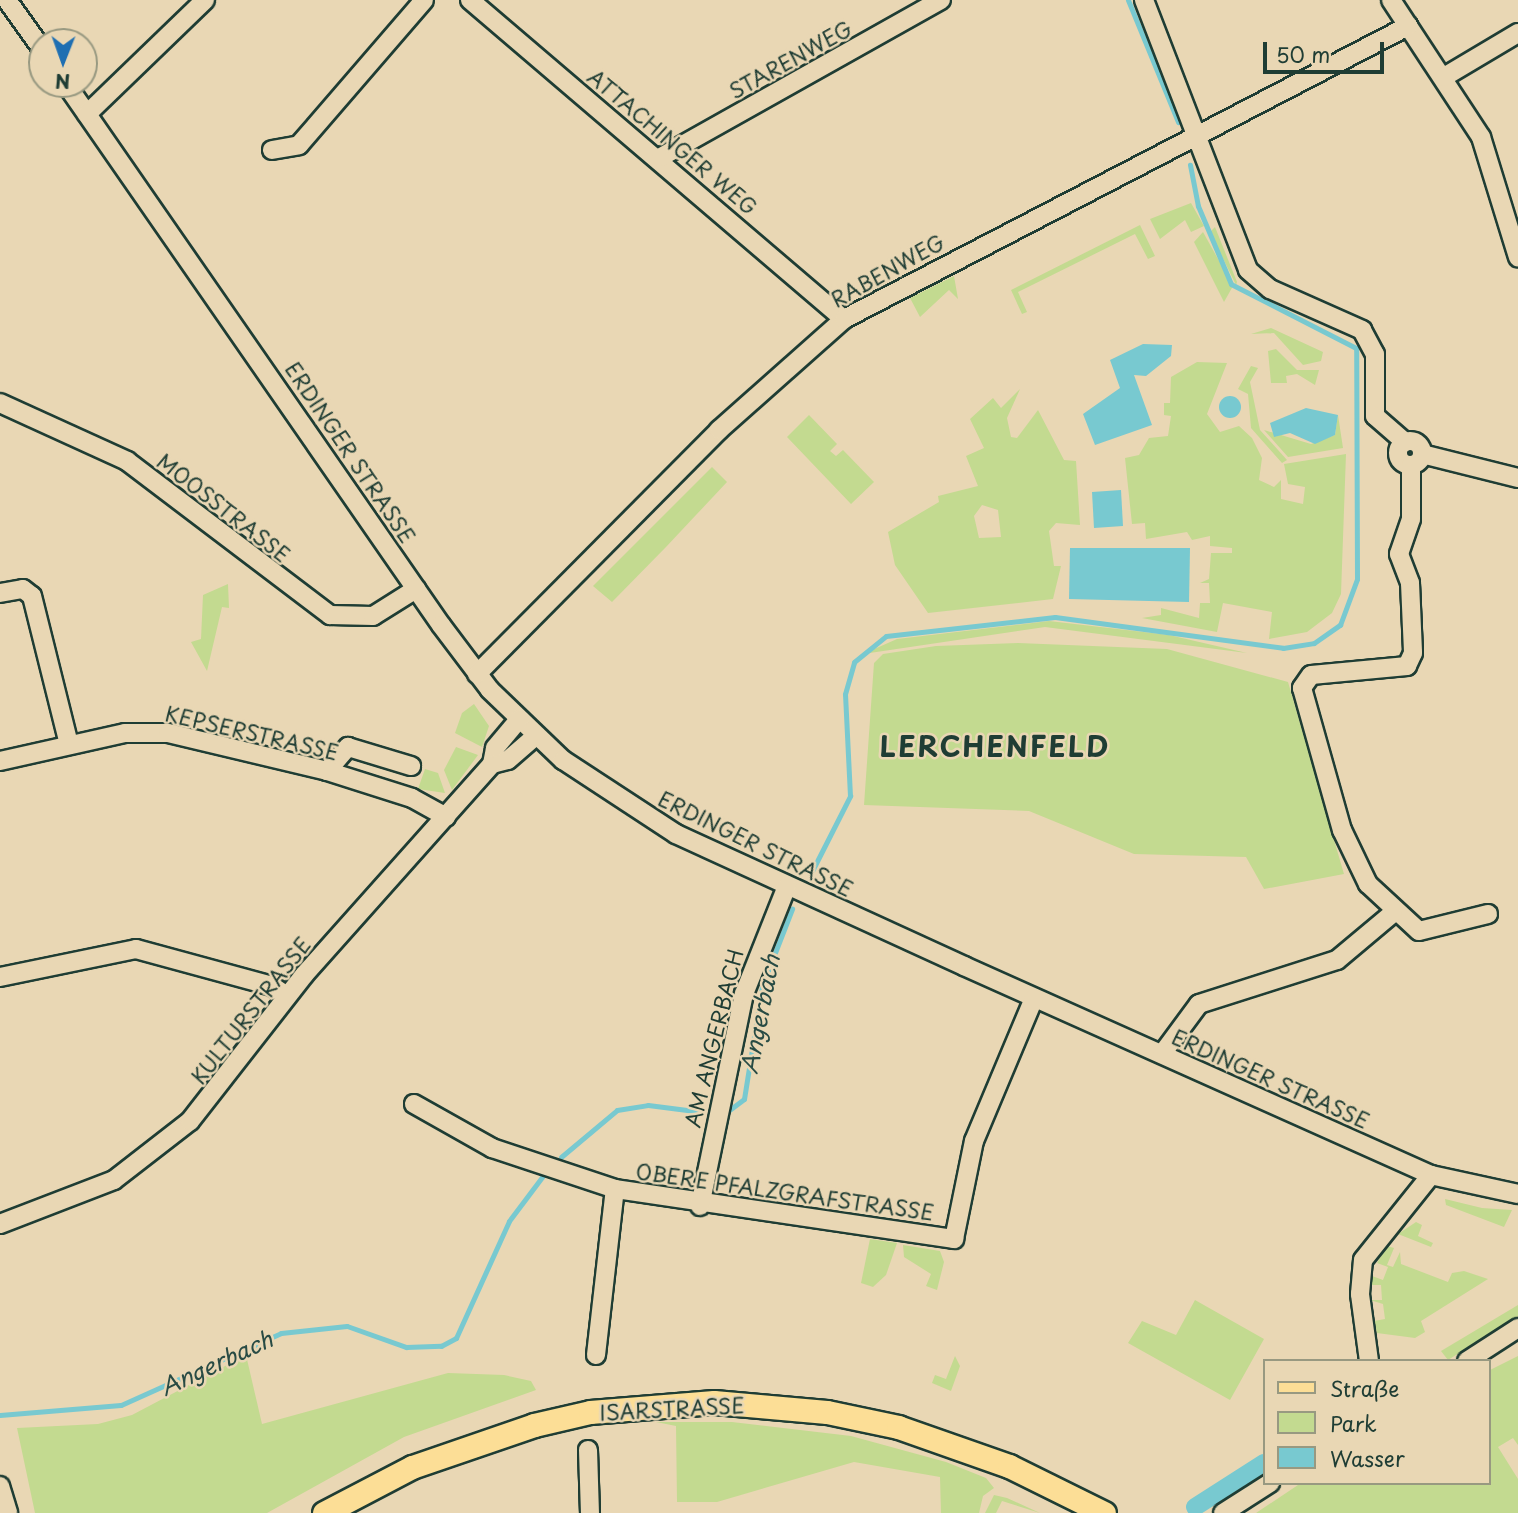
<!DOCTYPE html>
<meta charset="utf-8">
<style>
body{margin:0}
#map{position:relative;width:1518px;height:1513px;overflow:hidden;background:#e9d7b4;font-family:"Playpen Sans",sans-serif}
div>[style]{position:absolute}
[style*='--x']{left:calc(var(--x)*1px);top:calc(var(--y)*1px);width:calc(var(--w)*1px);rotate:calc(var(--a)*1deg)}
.green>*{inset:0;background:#c3da90}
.water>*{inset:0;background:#78c9d0}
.round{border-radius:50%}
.stream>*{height:5px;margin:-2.5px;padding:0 2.5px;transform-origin:2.5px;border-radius:2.5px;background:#78c9d0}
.canal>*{height:18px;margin:-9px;padding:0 9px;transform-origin:9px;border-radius:9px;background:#78c9d0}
.roads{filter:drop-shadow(2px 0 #1f3d34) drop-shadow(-2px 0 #1f3d34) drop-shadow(0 2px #1f3d34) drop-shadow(0 -2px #1f3d34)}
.minor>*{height:18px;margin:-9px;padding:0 9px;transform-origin:9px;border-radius:9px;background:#e9d7b4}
.minor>.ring{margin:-9px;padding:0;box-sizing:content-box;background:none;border:18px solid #e9d7b4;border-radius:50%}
.major>*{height:23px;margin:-11.5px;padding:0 11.5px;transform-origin:11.5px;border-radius:11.5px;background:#fcde96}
span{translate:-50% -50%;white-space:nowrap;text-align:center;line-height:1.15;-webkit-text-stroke:5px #e9d7b4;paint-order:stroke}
.street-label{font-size:21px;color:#1f3d34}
.water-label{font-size:23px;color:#284b44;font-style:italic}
.district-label{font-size:28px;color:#1f3d34;font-weight:700;letter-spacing:2px}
.legend{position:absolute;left:1263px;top:1359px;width:228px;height:126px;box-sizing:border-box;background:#e9d7b4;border:2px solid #989981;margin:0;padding:9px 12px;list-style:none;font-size:21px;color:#1f3d34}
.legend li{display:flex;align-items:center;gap:14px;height:35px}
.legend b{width:35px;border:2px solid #989981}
.north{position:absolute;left:28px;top:28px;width:70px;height:70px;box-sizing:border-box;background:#e9d7b4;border:2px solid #989981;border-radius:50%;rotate:181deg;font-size:19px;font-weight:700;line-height:28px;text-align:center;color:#1f3d34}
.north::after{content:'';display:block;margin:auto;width:24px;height:32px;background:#1f6fb2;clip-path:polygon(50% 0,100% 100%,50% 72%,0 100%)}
.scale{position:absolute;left:1263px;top:42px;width:121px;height:32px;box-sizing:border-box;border:4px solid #1f3d34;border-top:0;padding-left:9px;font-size:21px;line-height:24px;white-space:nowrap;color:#1f3d34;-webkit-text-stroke:5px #e9d7b4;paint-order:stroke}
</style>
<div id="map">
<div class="green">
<div style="clip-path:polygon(1191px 203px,1204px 226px,1191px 232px,1185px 220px,1160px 239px,1150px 219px)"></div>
<div style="clip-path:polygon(1140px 225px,1155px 256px,1148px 259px,1135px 234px,1018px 292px,1027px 312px,1022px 314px,1011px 290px)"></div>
<div style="clip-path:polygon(1215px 227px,1237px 282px,1236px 285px,1210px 232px)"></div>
<div style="clip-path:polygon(1203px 232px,1233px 286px,1224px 302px,1194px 242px)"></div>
<div style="clip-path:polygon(954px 276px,958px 299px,949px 290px,920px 317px,910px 298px)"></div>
<div style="clip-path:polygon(1271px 328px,1323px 352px,1321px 361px,1303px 365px,1274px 333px,1251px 334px)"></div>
<div style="clip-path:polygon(1276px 349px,1297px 370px,1319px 370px,1315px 385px,1297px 374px,1286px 376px,1287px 383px,1271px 383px,1268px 351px)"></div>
<div style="clip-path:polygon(1197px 362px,1227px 363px,1207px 414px,1220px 432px,1239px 426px,1252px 438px,1262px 458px,1259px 480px,1274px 487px,1281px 480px,1281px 499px,1303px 504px,1305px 487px,1288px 484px,1284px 464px,1346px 454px,1341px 594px,1332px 613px,1307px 632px,1269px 639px,1272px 612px,1223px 603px,1217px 632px,1142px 618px,1161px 615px,1161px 608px,1199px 618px,1200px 603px,1210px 603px,1209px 583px,1200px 583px,1209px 579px,1211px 553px,1232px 553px,1232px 548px,1210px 546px,1210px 536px,1192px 540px,1187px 532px,1146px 539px,1145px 523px,1132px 524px,1125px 458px,1139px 455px,1149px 438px,1168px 436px,1171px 416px,1164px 415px,1164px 403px,1170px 403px,1171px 377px)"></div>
<div style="clip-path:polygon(1251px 366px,1258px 368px,1250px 382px,1260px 430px,1287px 460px,1282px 463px,1251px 428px,1248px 394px,1238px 389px)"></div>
<div style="clip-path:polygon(evenodd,1020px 389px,1007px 418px,1011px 437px,1017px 438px,1038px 410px,1064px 460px,1076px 461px,1080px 525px,1056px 523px,1049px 531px,1054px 566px,1061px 566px,1053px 599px,928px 613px,895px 565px,888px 532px,939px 502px,938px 496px,978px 486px,966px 456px,984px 448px,970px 419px,993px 398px,1001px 408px,1020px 389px,982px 505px,998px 510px,1001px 537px,979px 538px,974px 516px,982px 505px)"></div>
<div style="clip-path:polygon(809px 415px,837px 444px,830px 451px,836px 456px,843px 450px,874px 482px,851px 504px,787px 437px)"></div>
<div style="clip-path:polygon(1338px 415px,1343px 448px,1288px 457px,1264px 430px,1311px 444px,1335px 435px)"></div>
<div style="clip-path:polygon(712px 467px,727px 482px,666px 547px,612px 602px,593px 586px)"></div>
<div style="clip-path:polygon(228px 584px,229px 608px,222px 607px,207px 671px,191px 642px,201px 639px,203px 595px)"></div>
<div style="clip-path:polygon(1049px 621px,1169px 635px,1247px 653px,1045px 627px,863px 654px,897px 639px)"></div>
<div style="clip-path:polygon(1018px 643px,1167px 649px,1288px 682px,1344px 874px,1264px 889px,1246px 857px,1134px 854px,1029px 811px,864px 805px,874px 663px,883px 654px,936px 646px)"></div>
<div style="clip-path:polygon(474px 704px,489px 726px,482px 747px,455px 733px,462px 713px)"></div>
<div style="clip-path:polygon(456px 747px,478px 755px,452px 790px,444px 770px)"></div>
<div style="clip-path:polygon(425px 769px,438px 773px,445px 793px,418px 789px)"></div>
<div style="clip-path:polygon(1445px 1199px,1482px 1208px,1512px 1210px,1504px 1227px,1446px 1205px)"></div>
<div style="clip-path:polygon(1416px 1222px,1422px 1225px,1418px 1236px,1433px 1243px,1431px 1247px,1398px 1234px)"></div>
<div style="clip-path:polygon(870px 1239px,897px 1243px,886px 1275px,873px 1287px,861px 1283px)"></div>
<div style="clip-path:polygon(903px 1245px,940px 1251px,944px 1262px,937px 1290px,926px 1286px,931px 1274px,904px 1257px)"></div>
<div style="clip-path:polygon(1387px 1246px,1394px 1248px,1387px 1265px,1393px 1267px,1400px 1252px,1401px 1264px,1448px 1282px,1452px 1273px,1464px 1271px,1488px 1279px,1421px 1321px,1425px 1332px,1415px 1338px,1377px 1333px,1374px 1321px,1385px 1319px,1383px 1304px,1370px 1300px,1382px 1300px,1381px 1285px,1370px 1285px,1372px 1276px,1383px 1280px,1388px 1267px,1377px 1263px)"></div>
<div style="clip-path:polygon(1195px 1300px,1264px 1339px,1230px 1400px,1128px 1343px,1142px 1321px,1176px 1335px)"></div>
<div style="clip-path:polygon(1518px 1305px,1518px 1316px,1448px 1360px,1441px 1351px)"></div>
<div style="clip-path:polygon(246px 1355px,262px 1424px,448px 1373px,504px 1375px,531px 1381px,536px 1390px,404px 1437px,267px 1513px,35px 1513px,17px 1428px,98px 1424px,132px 1415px)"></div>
<div style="clip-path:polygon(955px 1356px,960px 1366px,951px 1391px,932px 1383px,935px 1375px,946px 1379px)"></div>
<div style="clip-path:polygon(1518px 1356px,1518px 1445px,1513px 1438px,1498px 1447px,1518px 1479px,1518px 1513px,1256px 1513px,1301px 1483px,1488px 1483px,1488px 1371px)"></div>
<div style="clip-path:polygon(656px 1422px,732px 1422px,851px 1436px,946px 1462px,986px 1478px,994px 1488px,983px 1496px,979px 1513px,941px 1513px,940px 1477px,854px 1462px,717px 1502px,677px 1502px,676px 1426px)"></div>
<div style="clip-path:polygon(994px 1495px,1007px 1498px,1040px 1513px,1002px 1501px,996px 1513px,985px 1513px)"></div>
</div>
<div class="water">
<div style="clip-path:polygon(1143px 344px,1172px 345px,1171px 356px,1146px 376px,1134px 375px,1152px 425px,1095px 445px,1083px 414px,1120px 388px,1110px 360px)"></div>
<div class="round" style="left:1219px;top:396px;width:22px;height:22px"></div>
<div style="clip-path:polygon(1306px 408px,1338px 415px,1335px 435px,1315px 444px,1290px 433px,1274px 437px,1270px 423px)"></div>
<div style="clip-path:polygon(1121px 490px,1123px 526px,1094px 528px,1092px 492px)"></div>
<div style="clip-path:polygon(1070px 548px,1190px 548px,1189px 602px,1069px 599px)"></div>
</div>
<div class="stream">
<div style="--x:1128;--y:0;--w:132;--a:67.7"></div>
<div style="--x:810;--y:875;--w:89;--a:-63.1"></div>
<div style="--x:850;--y:796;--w:102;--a:-92.8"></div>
<div style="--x:845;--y:694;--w:33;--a:-74"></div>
<div style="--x:854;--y:662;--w:41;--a:-39.1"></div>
<div style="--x:886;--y:636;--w:170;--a:-6.4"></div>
<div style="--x:1055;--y:617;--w:230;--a:7.7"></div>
<div style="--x:1283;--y:648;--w:31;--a:-9"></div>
<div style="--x:1314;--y:643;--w:32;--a:-35"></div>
<div style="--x:1340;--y:625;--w:49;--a:-69.7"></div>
<div style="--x:1357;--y:579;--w:231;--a:-90.2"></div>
<div style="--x:1356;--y:348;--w:140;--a:-152.9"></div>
<div style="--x:1231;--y:284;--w:85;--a:-112.9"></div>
<div style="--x:1198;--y:206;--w:42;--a:-101"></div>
<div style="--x:724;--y:1114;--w:25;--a:-37"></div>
<div style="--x:744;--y:1099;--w:114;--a:-80.9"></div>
<div style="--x:762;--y:986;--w:83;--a:-68.7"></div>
<div style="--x:561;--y:1157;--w:73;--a:-40"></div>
<div style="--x:617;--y:1110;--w:31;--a:-9"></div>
<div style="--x:648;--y:1105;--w:55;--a:7.3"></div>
<div style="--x:0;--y:1415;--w:121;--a:-4.7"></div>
<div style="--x:121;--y:1405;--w:175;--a:-24.2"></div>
<div style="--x:281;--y:1333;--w:66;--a:-6.1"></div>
<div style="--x:347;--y:1326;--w:63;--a:19.6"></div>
<div style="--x:406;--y:1347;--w:35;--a:-2"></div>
<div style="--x:441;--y:1346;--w:17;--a:-28"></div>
<div style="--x:456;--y:1338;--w:128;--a:-65.6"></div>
<div style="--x:509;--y:1221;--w:55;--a:-53.1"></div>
</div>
<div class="canal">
<div style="--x:1195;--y:1507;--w:82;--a:-32.5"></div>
</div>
<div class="roads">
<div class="minor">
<div style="--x:7;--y:0;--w:60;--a:54.5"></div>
<div style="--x:470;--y:0;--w:492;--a:40.5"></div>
<div style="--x:1144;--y:0;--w:289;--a:68.9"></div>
<div style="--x:1248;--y:270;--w:29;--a:41"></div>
<div style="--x:1270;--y:289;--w:101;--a:24"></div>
<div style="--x:1362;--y:330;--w:27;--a:62"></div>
<div style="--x:1375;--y:354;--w:62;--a:90"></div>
<div style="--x:1375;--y:416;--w:40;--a:41"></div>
<div style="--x:1391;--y:0;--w:164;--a:56.7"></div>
<div style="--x:1481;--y:137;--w:126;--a:72.9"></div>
<div style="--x:1444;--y:77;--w:86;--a:-30.7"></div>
<div style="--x:66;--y:84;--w:658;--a:55.27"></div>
<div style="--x:441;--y:625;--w:81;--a:53"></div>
<div style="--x:490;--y:690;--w:101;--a:43.8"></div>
<div style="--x:563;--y:760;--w:135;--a:33.2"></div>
<div style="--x:676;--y:834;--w:317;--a:24.6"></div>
<div style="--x:964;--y:966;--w:512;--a:24.11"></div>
<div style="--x:1431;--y:1175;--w:89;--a:12.3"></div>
<div style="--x:87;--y:114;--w:164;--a:-44"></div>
<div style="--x:272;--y:150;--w:27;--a:-10"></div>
<div style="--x:299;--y:145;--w:191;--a:-49.2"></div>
<div style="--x:661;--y:157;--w:321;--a:-29.3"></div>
<div style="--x:0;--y:403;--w:140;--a:24.5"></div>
<div style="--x:127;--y:461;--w:255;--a:37.2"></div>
<div style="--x:330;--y:615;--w:43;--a:1.3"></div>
<div style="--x:373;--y:616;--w:51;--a:-32.1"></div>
<div class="ring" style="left:1398px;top:441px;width:6px;height:6px"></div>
<div style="--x:1422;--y:454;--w:99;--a:14"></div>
<div style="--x:1411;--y:465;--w:54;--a:90"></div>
<div style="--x:1411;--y:519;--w:37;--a:109"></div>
<div style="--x:1399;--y:554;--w:31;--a:69"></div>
<div style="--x:1410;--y:583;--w:70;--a:87.5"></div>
<div style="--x:1413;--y:653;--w:14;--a:115"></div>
<div style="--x:1407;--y:666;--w:96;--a:174.6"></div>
<div style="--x:1311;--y:675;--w:16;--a:125"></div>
<div style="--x:1302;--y:688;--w:148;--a:74.3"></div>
<div style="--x:1342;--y:830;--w:60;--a:64.3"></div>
<div style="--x:1368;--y:884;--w:69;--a:42.7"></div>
<div style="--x:1419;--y:931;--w:71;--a:-13.8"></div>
<div style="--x:0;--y:593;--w:23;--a:-10"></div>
<div style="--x:23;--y:589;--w:11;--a:38"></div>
<div style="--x:32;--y:596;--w:153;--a:76"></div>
<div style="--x:477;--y:674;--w:344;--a:-45.2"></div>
<div style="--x:719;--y:430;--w:167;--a:-41.6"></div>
<div style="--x:844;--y:319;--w:636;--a:-27.45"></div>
<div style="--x:0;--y:761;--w:128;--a:-12.6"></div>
<div style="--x:125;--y:733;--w:43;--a:0"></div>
<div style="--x:168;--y:733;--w:163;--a:13.4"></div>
<div style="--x:327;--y:771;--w:89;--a:17.6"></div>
<div style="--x:412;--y:798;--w:39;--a:29"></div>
<div style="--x:492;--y:764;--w:16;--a:-14"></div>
<div style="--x:508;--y:760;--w:37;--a:-41"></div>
<div style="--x:327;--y:771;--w:32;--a:-49"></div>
<div style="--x:348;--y:747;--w:66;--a:16.8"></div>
<div style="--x:0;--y:977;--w:139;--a:-11.6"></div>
<div style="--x:136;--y:949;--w:141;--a:15.2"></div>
<div style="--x:272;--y:986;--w:18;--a:34"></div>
<div style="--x:1162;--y:1054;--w:62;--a:-53.5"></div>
<div style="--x:1199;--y:1004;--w:145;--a:-17.7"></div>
<div style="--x:1337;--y:960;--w:73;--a:-40"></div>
<div style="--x:414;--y:1104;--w:90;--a:29.4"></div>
<div style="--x:492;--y:1148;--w:130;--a:18.4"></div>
<div style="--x:615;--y:1189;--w:343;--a:8.4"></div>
<div style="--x:954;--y:1239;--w:100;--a:-78.5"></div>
<div style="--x:974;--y:1141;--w:155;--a:-67.2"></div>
<div style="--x:700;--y:1206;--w:217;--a:-78.3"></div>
<div style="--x:744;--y:994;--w:116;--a:-68.3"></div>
<div style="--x:0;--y:1224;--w:122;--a:-21.1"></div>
<div style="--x:114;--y:1180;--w:96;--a:-37.8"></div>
<div style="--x:190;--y:1121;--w:185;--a:-52"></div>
<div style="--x:304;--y:975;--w:283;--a:-48.3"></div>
<div style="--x:492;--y:764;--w:16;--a:-79"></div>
<div style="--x:495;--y:748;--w:38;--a:-50"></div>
<div style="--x:596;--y:1355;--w:167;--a:-83.5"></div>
<div style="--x:1369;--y:1361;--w:68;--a:-97.7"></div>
<div style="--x:1360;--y:1294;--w:34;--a:-85"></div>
<div style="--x:1363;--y:1260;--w:109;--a:-51.3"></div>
<div style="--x:1467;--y:1361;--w:61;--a:-32.9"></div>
<div style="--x:588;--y:1450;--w:63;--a:88.2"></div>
<div style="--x:0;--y:1486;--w:28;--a:73"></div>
<div style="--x:1223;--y:1513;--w:56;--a:-32.6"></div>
</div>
<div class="major">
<div style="--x:324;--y:1513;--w:99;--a:-27.6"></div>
<div style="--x:412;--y:1467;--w:129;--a:-19"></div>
<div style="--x:534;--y:1425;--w:57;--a:-13.1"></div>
<div style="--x:590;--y:1412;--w:124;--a:-4.6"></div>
<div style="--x:714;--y:1402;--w:113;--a:5.1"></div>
<div style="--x:827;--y:1412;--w:73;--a:11.9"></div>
<div style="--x:898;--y:1427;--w:118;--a:19.4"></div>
<div style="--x:1009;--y:1466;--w:106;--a:26.3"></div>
</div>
</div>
<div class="street-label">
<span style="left:790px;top:59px;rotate:-29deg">STARENWEG</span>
<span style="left:673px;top:141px;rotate:40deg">ATTACHINGER WEG</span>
<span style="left:887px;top:270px;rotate:-29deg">RABENWEG</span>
<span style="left:351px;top:452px;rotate:56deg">ERDINGER STRASSE</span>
<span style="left:224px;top:507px;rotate:38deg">MOOSSTRASSE</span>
<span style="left:252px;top:732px;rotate:13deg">KEPSERSTRASSE</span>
<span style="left:756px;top:843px;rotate:26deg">ERDINGER STRASSE</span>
<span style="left:250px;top:1010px;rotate:-52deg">KULTURSTRASSE</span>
<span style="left:713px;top:1038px;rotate:-76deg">AM ANGERBACH</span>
<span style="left:1271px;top:1078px;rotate:24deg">ERDINGER STRASSE</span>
<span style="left:785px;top:1191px;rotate:8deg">OBERE PFALZGRAFSTRASSE</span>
<span style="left:672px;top:1408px;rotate:-3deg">ISARSTRASSE</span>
</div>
<div class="water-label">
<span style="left:760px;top:1014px;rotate:-79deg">Angerbach</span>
<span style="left:216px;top:1363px;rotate:-25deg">Angerbach</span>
</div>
<div class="district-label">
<span style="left:995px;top:746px">LERCHENFELD</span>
</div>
<ul class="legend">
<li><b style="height:9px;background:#fcde96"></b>Straße</li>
<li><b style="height:19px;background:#c3da90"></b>Park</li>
<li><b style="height:19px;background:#78c9d0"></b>Wasser</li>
</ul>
<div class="north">N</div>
<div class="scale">50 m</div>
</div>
